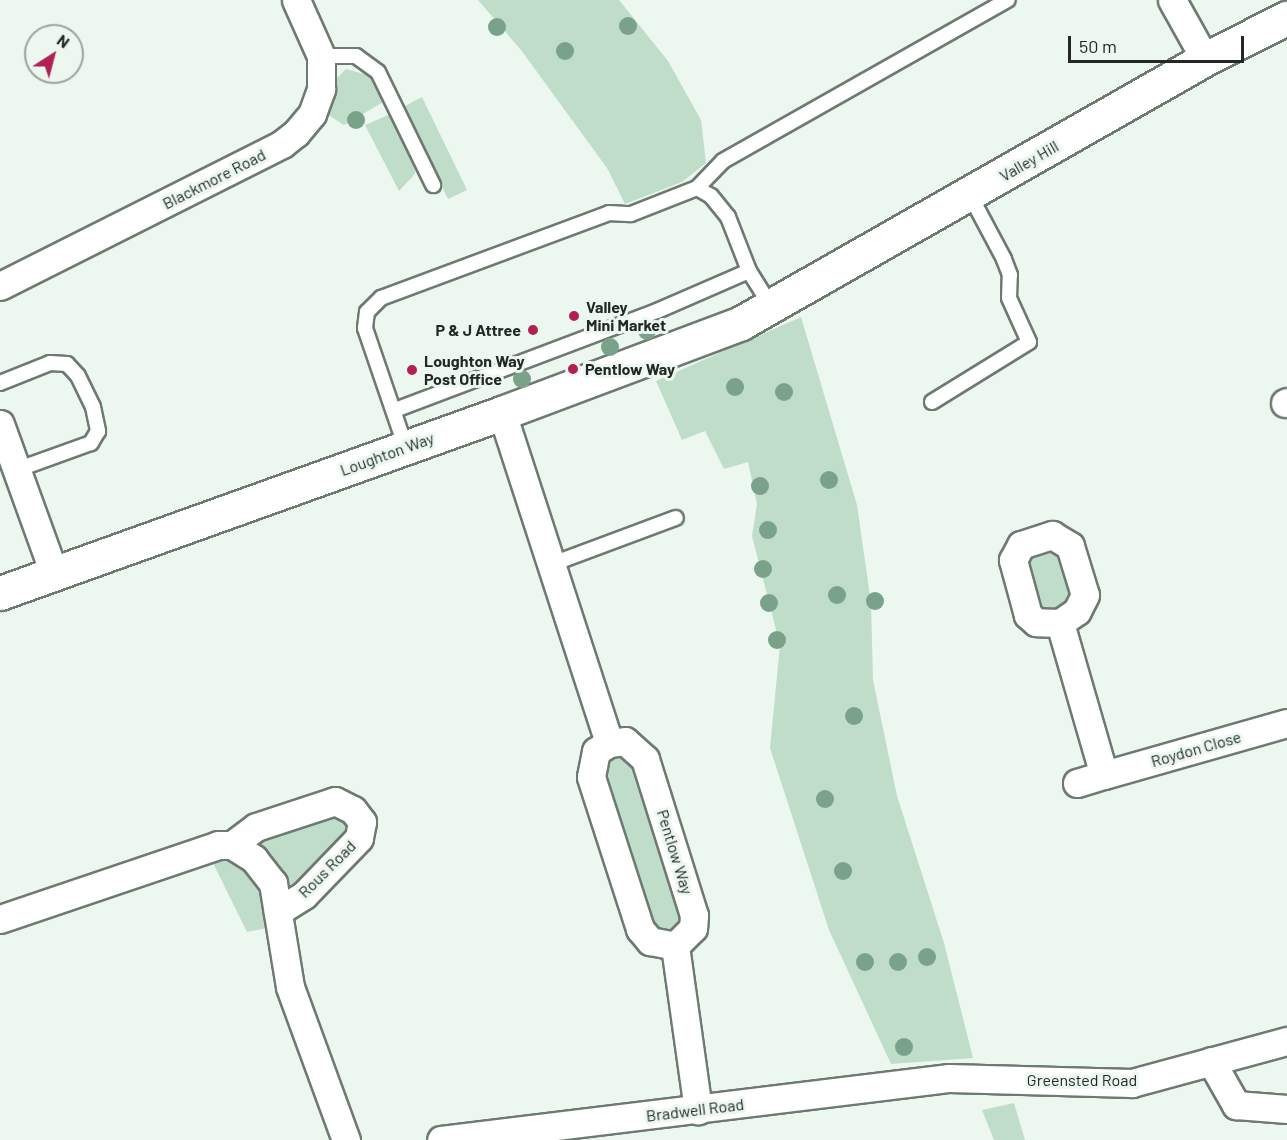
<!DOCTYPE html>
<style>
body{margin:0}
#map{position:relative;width:1287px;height:1140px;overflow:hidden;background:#ebf7ef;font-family:Barlow,sans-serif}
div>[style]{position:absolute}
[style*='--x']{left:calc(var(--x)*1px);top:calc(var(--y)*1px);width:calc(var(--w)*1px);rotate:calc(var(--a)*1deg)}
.green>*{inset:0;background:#c0ddc9}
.roads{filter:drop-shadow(2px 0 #6e7972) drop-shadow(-2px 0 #6e7972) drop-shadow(0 2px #6e7972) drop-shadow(0 -2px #6e7972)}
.service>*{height:14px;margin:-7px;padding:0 7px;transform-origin:7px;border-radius:7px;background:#fff}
.minor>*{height:27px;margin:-13.5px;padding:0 13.5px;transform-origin:13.5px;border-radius:13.5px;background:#fff}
.tertiary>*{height:33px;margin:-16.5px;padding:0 16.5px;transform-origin:16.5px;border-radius:16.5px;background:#fff}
.trees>*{width:18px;height:18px;margin:-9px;border-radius:50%;background:#7aa28b}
.dots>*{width:16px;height:16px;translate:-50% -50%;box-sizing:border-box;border:3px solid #ebf7ef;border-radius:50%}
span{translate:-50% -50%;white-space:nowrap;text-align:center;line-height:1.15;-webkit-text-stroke:6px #ebf7ef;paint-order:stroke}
.street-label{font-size:16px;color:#232824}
.poi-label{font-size:16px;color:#232824;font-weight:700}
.left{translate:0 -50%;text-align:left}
.right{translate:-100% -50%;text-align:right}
.north{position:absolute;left:24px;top:24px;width:60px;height:60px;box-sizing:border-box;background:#ebf7ef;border:2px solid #9ba49e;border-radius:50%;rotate:36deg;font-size:16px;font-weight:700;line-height:24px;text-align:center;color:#232824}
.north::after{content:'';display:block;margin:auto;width:21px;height:27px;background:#b02054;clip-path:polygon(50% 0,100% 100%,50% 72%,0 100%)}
.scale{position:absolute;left:1068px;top:36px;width:176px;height:27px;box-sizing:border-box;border:3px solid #232824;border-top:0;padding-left:8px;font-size:18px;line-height:21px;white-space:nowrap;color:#232824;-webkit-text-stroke:4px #ebf7ef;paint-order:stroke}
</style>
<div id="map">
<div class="green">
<div style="clip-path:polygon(478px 0,619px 0,668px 61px,701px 120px,706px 163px,682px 182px,625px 204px,607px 168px,521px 50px)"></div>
<div style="clip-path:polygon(346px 69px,371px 76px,385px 101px,344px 125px,327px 114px,331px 84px)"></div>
<div style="clip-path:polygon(422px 97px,467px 190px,448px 199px,403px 107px)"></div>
<div style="clip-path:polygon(393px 113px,414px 160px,415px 174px,399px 191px,365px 125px)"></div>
<div style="clip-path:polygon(801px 317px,857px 505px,871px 603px,873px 680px,897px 796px,944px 943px,973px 1058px,891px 1064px,829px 930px,770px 748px,780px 645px,752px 536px,757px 504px,748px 462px,724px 469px,705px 431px,682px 440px,656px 381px)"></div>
<div style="clip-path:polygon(1058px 549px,1075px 590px,1072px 604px,1043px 613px,1039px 611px,1026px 560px)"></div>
<div style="clip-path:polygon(619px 753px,630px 756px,686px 910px,680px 924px,666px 933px,649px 923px,602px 779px,608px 758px)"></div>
<div style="clip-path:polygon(328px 814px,341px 815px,350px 832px,298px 886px,290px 884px,259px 848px,261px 839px)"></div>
<div style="clip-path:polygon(227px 860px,246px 870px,262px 891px,267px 928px,247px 932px,212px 861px)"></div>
<div style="clip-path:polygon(1014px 1103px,1025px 1140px,994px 1140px,982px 1110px)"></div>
</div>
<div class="roads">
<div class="service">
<div style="--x:321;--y:56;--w:35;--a:0"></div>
<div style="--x:356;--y:56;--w:27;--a:36"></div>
<div style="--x:378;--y:72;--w:126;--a:64"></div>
<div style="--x:697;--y:188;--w:16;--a:30"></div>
<div style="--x:711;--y:196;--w:27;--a:51"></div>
<div style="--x:728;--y:217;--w:58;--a:68.7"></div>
<div style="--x:749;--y:271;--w:41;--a:57.8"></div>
<div style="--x:0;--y:383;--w:54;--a:-21.8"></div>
<div style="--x:50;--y:363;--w:17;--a:3"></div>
<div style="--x:67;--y:364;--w:16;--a:47"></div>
<div style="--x:78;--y:376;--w:34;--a:64"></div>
<div style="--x:93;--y:407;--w:25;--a:78"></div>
<div style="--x:98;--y:431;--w:14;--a:120"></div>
<div style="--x:91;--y:443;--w:80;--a:160.2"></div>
<div style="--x:932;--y:402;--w:114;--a:-31.7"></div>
<div style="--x:1029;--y:342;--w:48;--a:-114.4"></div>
<div style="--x:1009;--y:298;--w:23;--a:-88"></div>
<div style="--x:1010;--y:275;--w:17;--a:-111"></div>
<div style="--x:1004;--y:259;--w:72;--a:-118"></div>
<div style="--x:395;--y:410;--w:280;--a:-20.7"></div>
<div style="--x:657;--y:311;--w:100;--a:-23.5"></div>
<div style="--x:406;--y:448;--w:127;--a:-108.9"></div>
<div style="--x:365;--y:328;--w:16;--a:-83"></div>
<div style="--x:367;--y:312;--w:20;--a:-45"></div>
<div style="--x:381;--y:298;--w:243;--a:-20.4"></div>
<div style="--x:609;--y:213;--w:22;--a:3"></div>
<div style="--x:631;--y:214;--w:71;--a:-21.5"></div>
<div style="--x:697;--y:188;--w:37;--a:-46"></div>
<div style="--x:723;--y:161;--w:327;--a:-29.5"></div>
<div style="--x:552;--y:564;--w:132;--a:-20.4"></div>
</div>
<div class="minor">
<div style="--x:1172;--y:0;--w:68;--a:60.8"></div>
<div style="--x:0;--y:286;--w:316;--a:-26.7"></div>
<div style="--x:282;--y:144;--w:18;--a:-38"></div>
<div style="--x:296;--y:133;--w:25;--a:-50"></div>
<div style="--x:312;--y:114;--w:27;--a:-70"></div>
<div style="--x:321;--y:89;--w:33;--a:-90"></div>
<div style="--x:321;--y:56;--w:61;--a:-114.1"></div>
<div style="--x:1285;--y:403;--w:2;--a:-27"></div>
<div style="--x:502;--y:413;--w:347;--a:72"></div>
<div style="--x:609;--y:743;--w:16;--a:-7"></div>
<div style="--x:625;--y:741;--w:27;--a:42"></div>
<div style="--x:645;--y:759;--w:164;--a:72.6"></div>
<div style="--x:694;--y:915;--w:13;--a:94"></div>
<div style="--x:693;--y:928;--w:25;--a:135"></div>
<div style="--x:675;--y:946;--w:166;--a:82"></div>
<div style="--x:0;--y:424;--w:158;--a:70.1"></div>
<div style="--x:1052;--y:535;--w:21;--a:31"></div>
<div style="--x:1070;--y:546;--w:51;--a:73"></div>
<div style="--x:1085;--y:595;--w:18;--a:117"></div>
<div style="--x:1077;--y:611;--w:21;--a:145"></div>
<div style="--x:1060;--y:623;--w:24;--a:-178"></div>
<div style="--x:1036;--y:622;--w:11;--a:-139"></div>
<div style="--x:1028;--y:615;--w:57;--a:-105.3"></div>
<div style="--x:1013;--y:560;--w:17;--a:-62"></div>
<div style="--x:1021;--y:545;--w:33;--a:-18"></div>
<div style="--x:1060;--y:623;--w:158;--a:73.9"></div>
<div style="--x:1104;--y:775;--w:190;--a:-15.9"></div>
<div style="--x:609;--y:743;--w:15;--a:148"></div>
<div style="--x:596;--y:751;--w:26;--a:101"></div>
<div style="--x:591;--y:777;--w:160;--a:72.1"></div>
<div style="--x:640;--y:929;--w:16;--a:50"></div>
<div style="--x:650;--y:941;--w:25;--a:11"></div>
<div style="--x:1077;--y:783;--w:28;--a:-17"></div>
<div style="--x:232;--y:845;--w:30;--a:-37"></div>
<div style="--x:256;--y:827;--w:83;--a:-18.2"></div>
<div style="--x:335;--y:801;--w:20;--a:27"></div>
<div style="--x:353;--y:810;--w:15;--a:53"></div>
<div style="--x:362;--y:822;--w:16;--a:101"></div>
<div style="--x:359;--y:838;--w:79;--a:134"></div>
<div style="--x:304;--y:895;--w:31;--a:148"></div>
<div style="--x:0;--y:919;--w:230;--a:-18.7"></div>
<div style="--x:218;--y:845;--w:14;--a:0"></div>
<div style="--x:232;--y:845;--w:26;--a:32"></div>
<div style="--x:254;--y:859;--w:31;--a:52"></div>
<div style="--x:273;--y:883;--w:105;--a:80.7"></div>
<div style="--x:290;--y:987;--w:163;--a:69.9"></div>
<div style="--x:1211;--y:1061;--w:51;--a:60.4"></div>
<div style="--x:1236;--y:1105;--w:51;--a:4.5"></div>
<div style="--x:441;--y:1140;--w:512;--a:-6.96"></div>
<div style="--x:949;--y:1078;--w:183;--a:1.6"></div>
<div style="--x:1132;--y:1083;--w:161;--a:-15.2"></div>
</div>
<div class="tertiary">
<div style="--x:0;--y:593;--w:533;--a:-19.73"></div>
<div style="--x:502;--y:413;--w:255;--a:-20.6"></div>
<div style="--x:741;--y:323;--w:534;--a:-29.64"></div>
<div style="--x:1205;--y:59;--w:92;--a:-26.6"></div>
</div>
</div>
<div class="trees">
<div style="left:628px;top:26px"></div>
<div style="left:497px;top:27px"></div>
<div style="left:565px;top:51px"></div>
<div style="left:356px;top:120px"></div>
<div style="left:647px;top:331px"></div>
<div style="left:610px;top:347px"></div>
<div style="left:522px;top:379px"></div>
<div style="left:735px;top:387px"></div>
<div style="left:784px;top:392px"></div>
<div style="left:829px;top:480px"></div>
<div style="left:760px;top:486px"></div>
<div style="left:768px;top:530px"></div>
<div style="left:763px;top:569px"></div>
<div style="left:837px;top:595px"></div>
<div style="left:875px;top:601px"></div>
<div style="left:769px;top:603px"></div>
<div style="left:777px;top:640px"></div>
<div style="left:854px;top:716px"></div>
<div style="left:825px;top:799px"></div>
<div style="left:843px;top:871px"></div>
<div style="left:927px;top:957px"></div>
<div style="left:865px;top:962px"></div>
<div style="left:898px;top:962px"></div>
<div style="left:904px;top:1047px"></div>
</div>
<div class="dots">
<div style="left:574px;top:316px;background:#b02054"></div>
<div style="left:533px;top:330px;background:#b02054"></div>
<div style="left:573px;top:369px;background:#b02054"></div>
<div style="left:412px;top:370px;background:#b02054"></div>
</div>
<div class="street-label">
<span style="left:1029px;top:161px;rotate:-30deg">Valley Hill</span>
<span style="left:214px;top:179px;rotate:-27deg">Blackmore Road</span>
<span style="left:387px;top:454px;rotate:-20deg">Loughton Way</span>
<span style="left:1196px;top:749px;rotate:-16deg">Roydon Close</span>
<span style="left:675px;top:852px;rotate:73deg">Pentlow Way</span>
<span style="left:327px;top:869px;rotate:-45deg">Rous Road</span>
<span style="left:1082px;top:1080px">Greensted Road</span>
<span style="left:695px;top:1110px;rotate:-7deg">Bradwell Road</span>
</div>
<div class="poi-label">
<span class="left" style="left:586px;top:316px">Valley<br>Mini Market</span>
<span class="right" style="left:521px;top:330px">P &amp; J Attree</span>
<span class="left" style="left:424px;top:370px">Loughton Way<br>Post Office</span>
<span class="left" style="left:585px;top:369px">Pentlow Way</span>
</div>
<div class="north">N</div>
<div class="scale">50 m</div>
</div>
